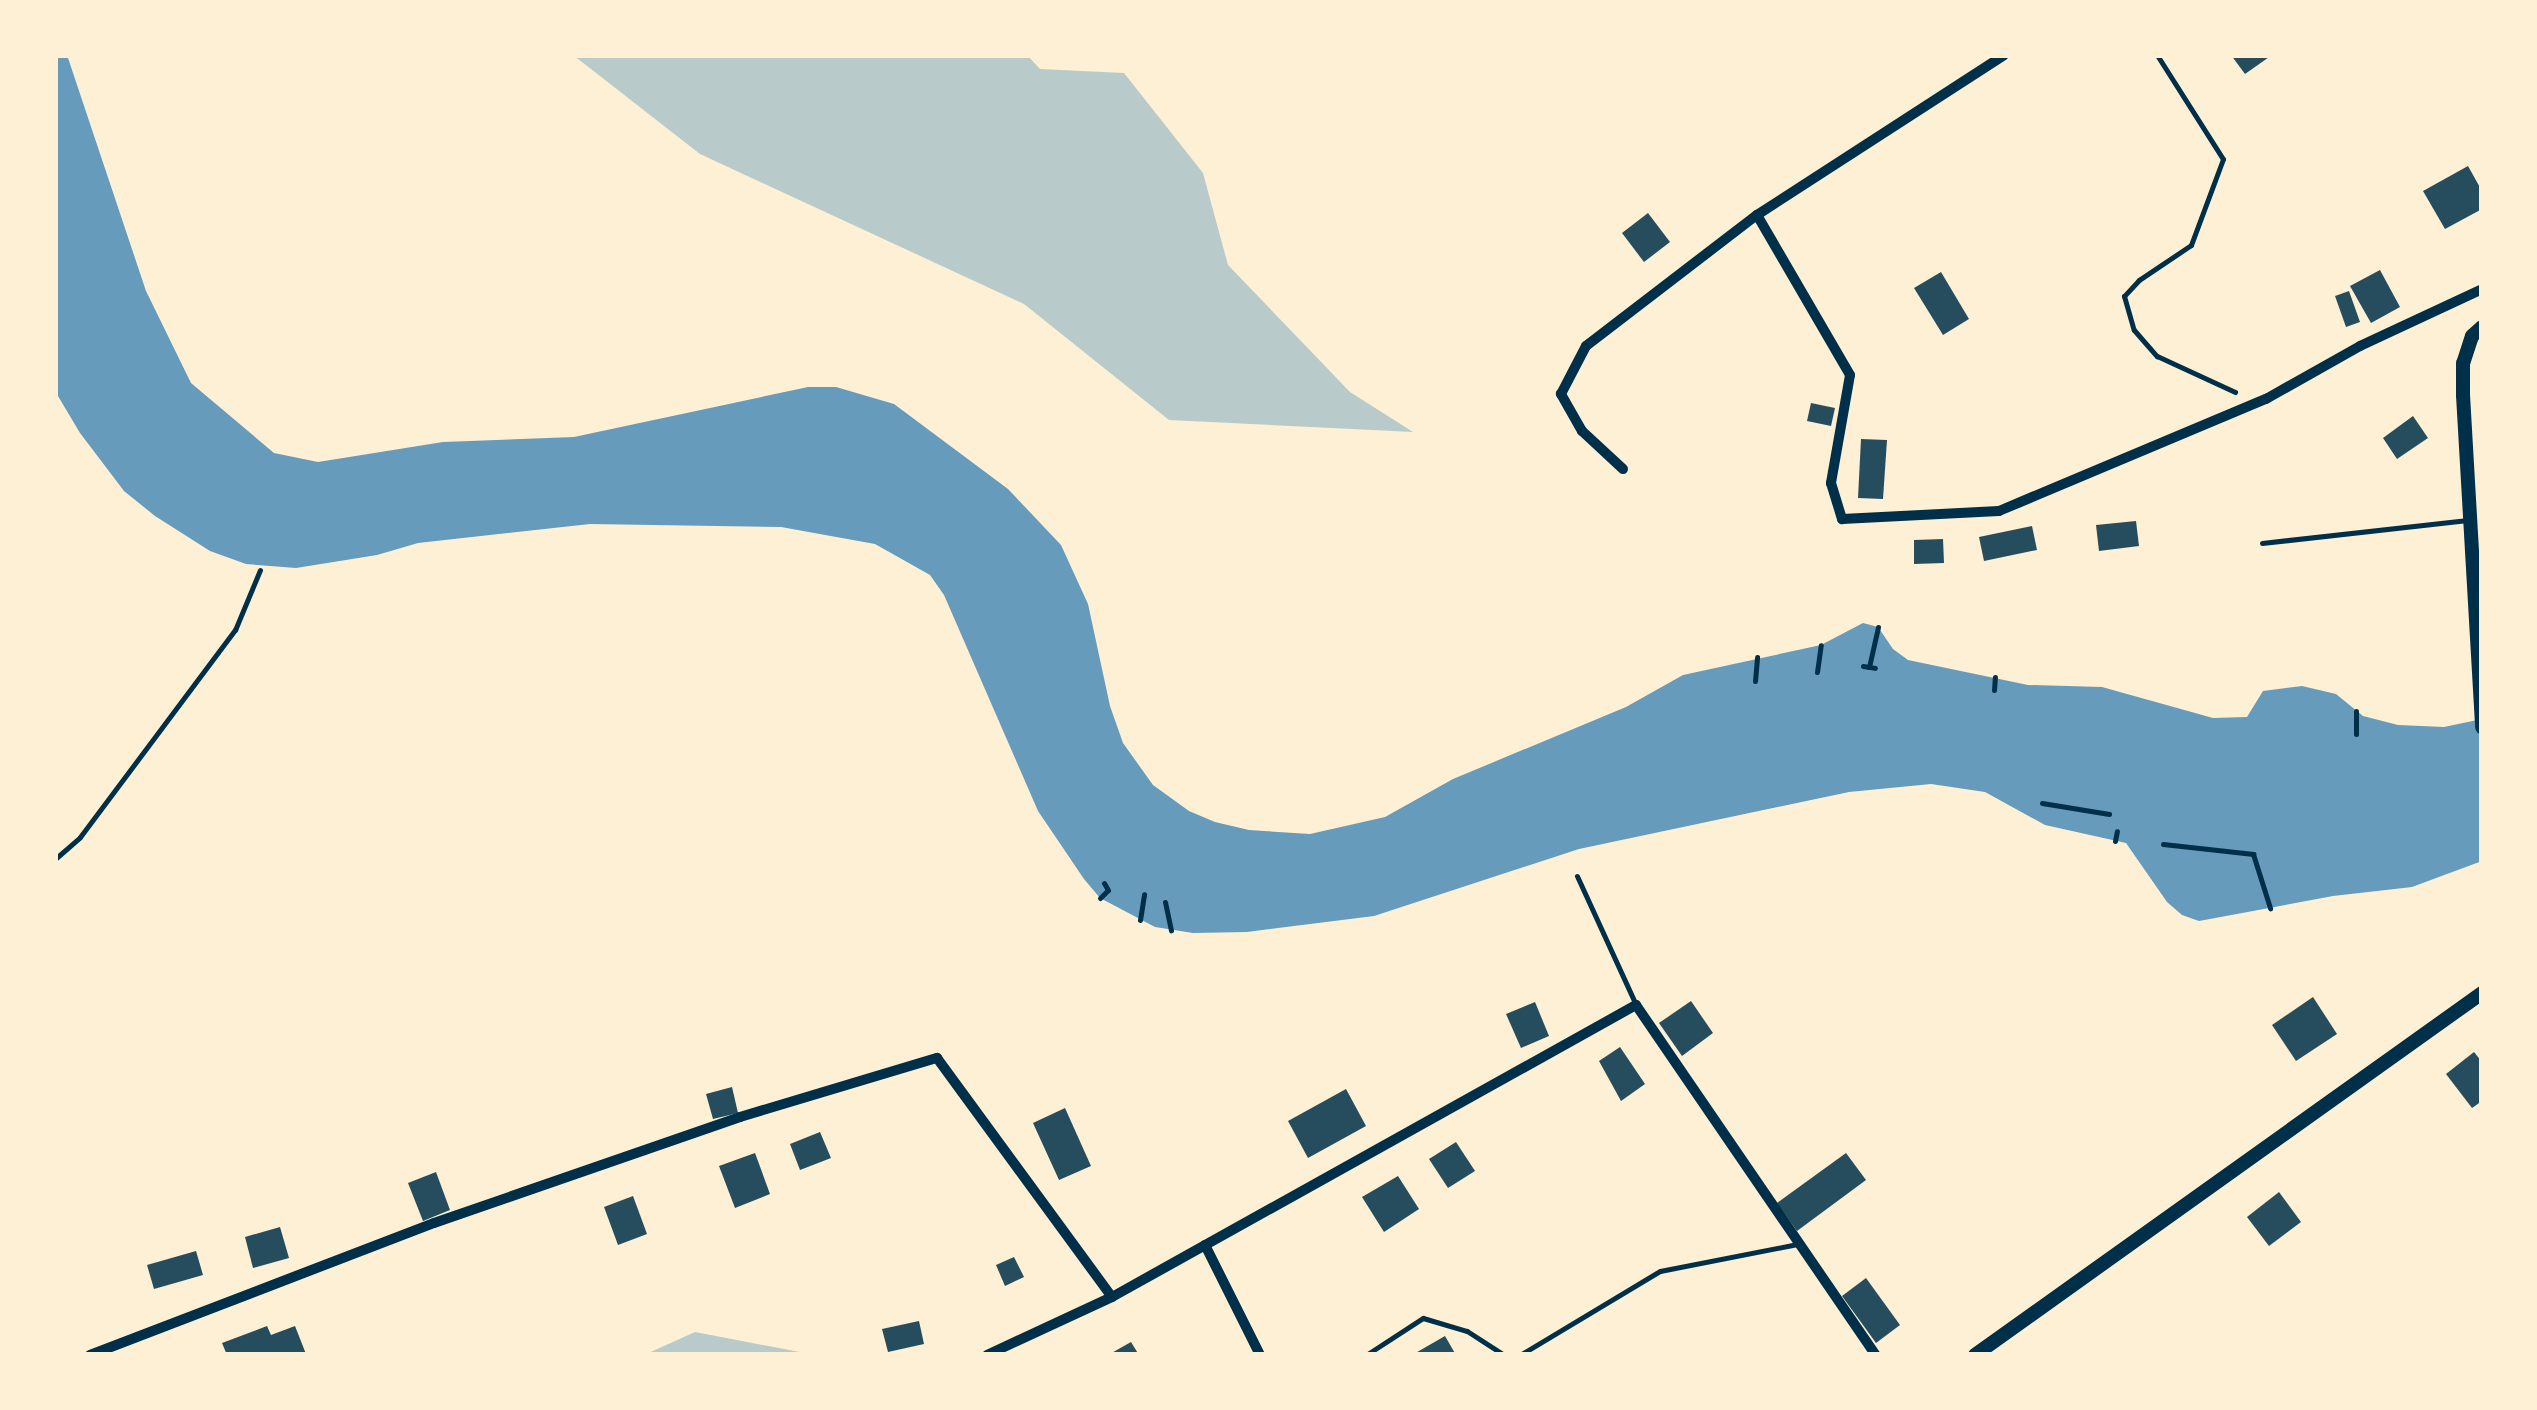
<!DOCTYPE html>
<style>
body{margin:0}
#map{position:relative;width:2537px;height:1410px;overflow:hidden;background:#fdf0d5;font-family:Montserrat,sans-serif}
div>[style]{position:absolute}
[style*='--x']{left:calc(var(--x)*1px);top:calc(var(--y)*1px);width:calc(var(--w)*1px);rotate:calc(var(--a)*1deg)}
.green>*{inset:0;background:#b9caca}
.water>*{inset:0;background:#669bbc}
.building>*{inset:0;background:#264d5e}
.path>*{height:5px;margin:-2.5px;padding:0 2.5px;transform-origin:2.5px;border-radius:2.5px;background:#003049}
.service>*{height:5px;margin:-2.5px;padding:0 2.5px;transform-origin:2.5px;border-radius:2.5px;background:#003049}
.minor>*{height:10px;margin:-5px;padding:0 5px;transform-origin:5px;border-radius:5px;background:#003049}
.tertiary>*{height:14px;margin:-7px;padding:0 7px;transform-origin:7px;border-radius:7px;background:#003049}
span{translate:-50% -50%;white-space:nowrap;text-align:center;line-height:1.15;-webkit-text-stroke:8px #fdf0d5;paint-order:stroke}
.frame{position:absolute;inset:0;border:58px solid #fdf0d5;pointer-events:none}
</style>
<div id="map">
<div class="green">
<div style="clip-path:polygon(573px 55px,1027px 55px,1040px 69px,1124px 73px,1203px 173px,1228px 265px,1350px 392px,1413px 432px,1169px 420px,1024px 304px,700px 154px)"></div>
<div style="clip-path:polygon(695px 1332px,815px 1355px,644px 1355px)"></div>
</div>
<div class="water">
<div style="clip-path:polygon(55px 55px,67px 55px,146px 291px,191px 383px,274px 453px,318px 462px,443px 442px,574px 437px,808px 387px,836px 387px,894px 404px,1008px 489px,1061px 545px,1088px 604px,1110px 706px,1123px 743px,1153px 785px,1189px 811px,1215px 822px,1249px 830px,1310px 834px,1385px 817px,1453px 779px,1626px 707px,1683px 675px,1821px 645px,1863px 623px,1878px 627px,1893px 649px,1908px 660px,2028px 685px,2102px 687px,2213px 718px,2247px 717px,2263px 691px,2302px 686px,2336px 694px,2363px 716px,2398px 725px,2444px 727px,2482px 719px,2482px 861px,2412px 887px,2333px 896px,2199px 921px,2182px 915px,2167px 902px,2126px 843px,2045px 825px,1985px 792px,1931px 784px,1849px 792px,1579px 849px,1374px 916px,1247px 932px,1193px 933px,1155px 927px,1100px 898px,1084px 879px,1038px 811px,944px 595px,930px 575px,875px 544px,781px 527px,590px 524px,418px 543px,377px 555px,296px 568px,246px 564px,210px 551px,155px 516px,124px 491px,80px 433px,55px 391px)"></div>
</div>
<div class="building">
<div style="clip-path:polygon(2231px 55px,2272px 55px,2245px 74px)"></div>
<div style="clip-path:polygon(2468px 166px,2482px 191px,2482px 209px,2445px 229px,2423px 191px)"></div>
<div style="clip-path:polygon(1648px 213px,1670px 242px,1644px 262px,1622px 233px)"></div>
<div style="clip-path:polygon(2380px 270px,2400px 307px,2371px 323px,2350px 286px)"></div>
<div style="clip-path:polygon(1941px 272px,1969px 319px,1943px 335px,1914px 288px)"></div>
<div style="clip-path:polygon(2349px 291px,2360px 322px,2346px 327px,2335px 296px)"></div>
<div style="clip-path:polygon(1811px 403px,1835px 408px,1831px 426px,1807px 421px)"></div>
<div style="clip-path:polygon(2413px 416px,2428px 438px,2397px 459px,2383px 438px)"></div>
<div style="clip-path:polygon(1861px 439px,1887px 440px,1883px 499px,1858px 498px)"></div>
<div style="clip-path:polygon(2136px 521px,2139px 546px,2099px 551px,2096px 525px)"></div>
<div style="clip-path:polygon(2032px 526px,2037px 550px,1984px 561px,1979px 537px)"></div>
<div style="clip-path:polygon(1943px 539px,1944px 563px,1914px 564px,1914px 540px)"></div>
<div style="clip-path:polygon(2313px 997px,2337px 1034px,2296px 1061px,2272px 1025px)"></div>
<div style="clip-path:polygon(1691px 1001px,1713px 1033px,1682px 1056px,1659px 1023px)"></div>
<div style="clip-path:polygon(1535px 1002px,1549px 1036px,1521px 1048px,1506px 1014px)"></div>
<div style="clip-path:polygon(1620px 1047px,1645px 1084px,1621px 1101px,1599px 1061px)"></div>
<div style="clip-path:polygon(2474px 1052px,2482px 1062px,2482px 1101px,2472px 1108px,2446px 1074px)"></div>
<div style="clip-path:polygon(732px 1087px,738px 1113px,713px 1119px,706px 1094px)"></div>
<div style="clip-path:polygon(1346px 1089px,1366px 1126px,1308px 1158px,1288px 1121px)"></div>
<div style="clip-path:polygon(1065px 1108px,1091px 1166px,1059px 1180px,1033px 1123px)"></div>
<div style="clip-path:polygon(820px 1132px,831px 1158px,800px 1170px,790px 1144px)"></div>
<div style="clip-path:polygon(1456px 1142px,1475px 1171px,1448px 1188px,1429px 1159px)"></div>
<div style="clip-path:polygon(755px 1153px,770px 1194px,735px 1208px,719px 1166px)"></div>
<div style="clip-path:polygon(1846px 1153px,1866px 1180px,1797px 1231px,1777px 1203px)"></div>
<div style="clip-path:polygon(436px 1172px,450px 1210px,423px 1221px,408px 1183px)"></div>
<div style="clip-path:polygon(1398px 1176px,1419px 1209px,1384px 1232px,1362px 1197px)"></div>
<div style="clip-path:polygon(2279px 1192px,2301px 1222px,2269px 1246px,2247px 1217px)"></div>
<div style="clip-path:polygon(633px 1196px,647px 1234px,618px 1245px,604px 1207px)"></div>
<div style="clip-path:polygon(280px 1227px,289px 1258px,253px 1268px,245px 1237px)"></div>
<div style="clip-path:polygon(196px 1251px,203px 1275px,154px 1289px,147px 1265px)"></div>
<div style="clip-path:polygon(1014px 1257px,1024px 1277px,1005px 1286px,996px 1265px)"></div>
<div style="clip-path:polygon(1866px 1278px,1900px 1325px,1876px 1343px,1842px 1296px)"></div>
<div style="clip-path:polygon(919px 1321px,924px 1344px,888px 1352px,882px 1329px)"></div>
<div style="clip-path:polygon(267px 1326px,271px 1335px,295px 1326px,306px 1354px,227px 1355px,222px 1343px)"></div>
<div style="clip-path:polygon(1445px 1336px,1456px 1355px,1412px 1355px)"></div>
<div style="clip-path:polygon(1131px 1342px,1139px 1355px,1108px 1355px)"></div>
</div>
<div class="path">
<div style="--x:2157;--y:55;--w:123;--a:57.6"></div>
<div style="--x:2223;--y:159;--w:92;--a:110.4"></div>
<div style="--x:2191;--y:245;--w:63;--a:146.1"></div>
<div style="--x:2139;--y:280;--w:22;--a:133"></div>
<div style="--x:2124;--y:296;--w:35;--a:74"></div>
<div style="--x:2134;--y:330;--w:35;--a:49"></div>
<div style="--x:2157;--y:356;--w:86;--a:24.8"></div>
<div style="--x:1863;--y:666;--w:12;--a:9"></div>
<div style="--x:1869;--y:667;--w:41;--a:-77.3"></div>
<div style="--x:1817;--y:672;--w:27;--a:-82"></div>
<div style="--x:1755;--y:681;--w:24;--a:-85"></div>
<div style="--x:1994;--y:690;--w:13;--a:-86"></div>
<div style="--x:2356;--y:734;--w:23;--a:-90"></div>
<div style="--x:2042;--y:803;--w:68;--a:9.3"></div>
<div style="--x:2115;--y:841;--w:10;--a:-79"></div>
<div style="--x:2163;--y:844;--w:91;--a:6.3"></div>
<div style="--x:2253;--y:854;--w:57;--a:72.5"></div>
<div style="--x:55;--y:859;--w:33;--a:-41"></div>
<div style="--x:80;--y:837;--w:259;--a:-53.2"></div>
<div style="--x:235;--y:630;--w:65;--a:-67.4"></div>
<div style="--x:1100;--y:898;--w:11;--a:-45"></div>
<div style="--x:1108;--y:890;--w:8;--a:-120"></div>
<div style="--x:1165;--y:902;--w:29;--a:78"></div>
<div style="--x:1140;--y:920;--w:26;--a:-81"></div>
</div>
<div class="service">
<div style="--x:2262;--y:543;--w:207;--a:-6.4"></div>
<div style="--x:1577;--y:876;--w:142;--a:65.4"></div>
<div style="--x:1366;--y:1355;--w:68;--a:-33"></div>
<div style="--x:1423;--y:1318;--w:46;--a:16.5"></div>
<div style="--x:1467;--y:1331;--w:44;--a:33"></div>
<div style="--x:1520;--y:1355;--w:163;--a:-31"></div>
<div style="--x:1660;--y:1271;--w:140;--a:-11.1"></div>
</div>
<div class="minor">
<div style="--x:1757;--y:215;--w:185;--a:59.8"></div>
<div style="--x:1850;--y:375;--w:110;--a:100"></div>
<div style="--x:1831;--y:483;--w:38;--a:73"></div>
<div style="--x:1842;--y:519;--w:157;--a:-2.9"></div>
<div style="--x:1999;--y:511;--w:290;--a:-22.8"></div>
<div style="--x:2266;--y:399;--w:108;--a:-29.4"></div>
<div style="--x:2360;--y:346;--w:135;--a:-25"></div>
<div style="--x:1623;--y:469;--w:56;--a:-137.2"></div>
<div style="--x:1582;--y:431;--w:43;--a:-119.6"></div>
<div style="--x:1561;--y:394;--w:54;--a:-62.5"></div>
<div style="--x:1586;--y:346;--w:215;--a:-37.5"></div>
<div style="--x:1757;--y:215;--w:294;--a:-32.9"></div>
<div style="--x:1205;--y:1245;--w:123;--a:63.4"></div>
<div style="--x:90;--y:1355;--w:368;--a:-21"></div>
<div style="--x:434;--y:1223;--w:324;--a:-19.1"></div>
<div style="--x:740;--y:1117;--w:206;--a:-16.7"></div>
<div style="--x:937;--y:1058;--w:296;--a:53.8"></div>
<div style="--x:987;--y:1355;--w:138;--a:-24.9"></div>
<div style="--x:1112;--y:1297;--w:600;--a:-29.13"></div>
<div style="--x:1636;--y:1005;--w:424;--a:55.6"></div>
</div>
<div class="tertiary">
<div style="--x:2482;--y:327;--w:13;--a:138"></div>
<div style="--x:2472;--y:336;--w:28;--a:108"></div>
<div style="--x:2463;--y:363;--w:32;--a:90"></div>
<div style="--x:2463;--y:395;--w:333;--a:86.7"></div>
<div style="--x:1975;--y:1355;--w:623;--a:-35.53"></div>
</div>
<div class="frame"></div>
</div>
